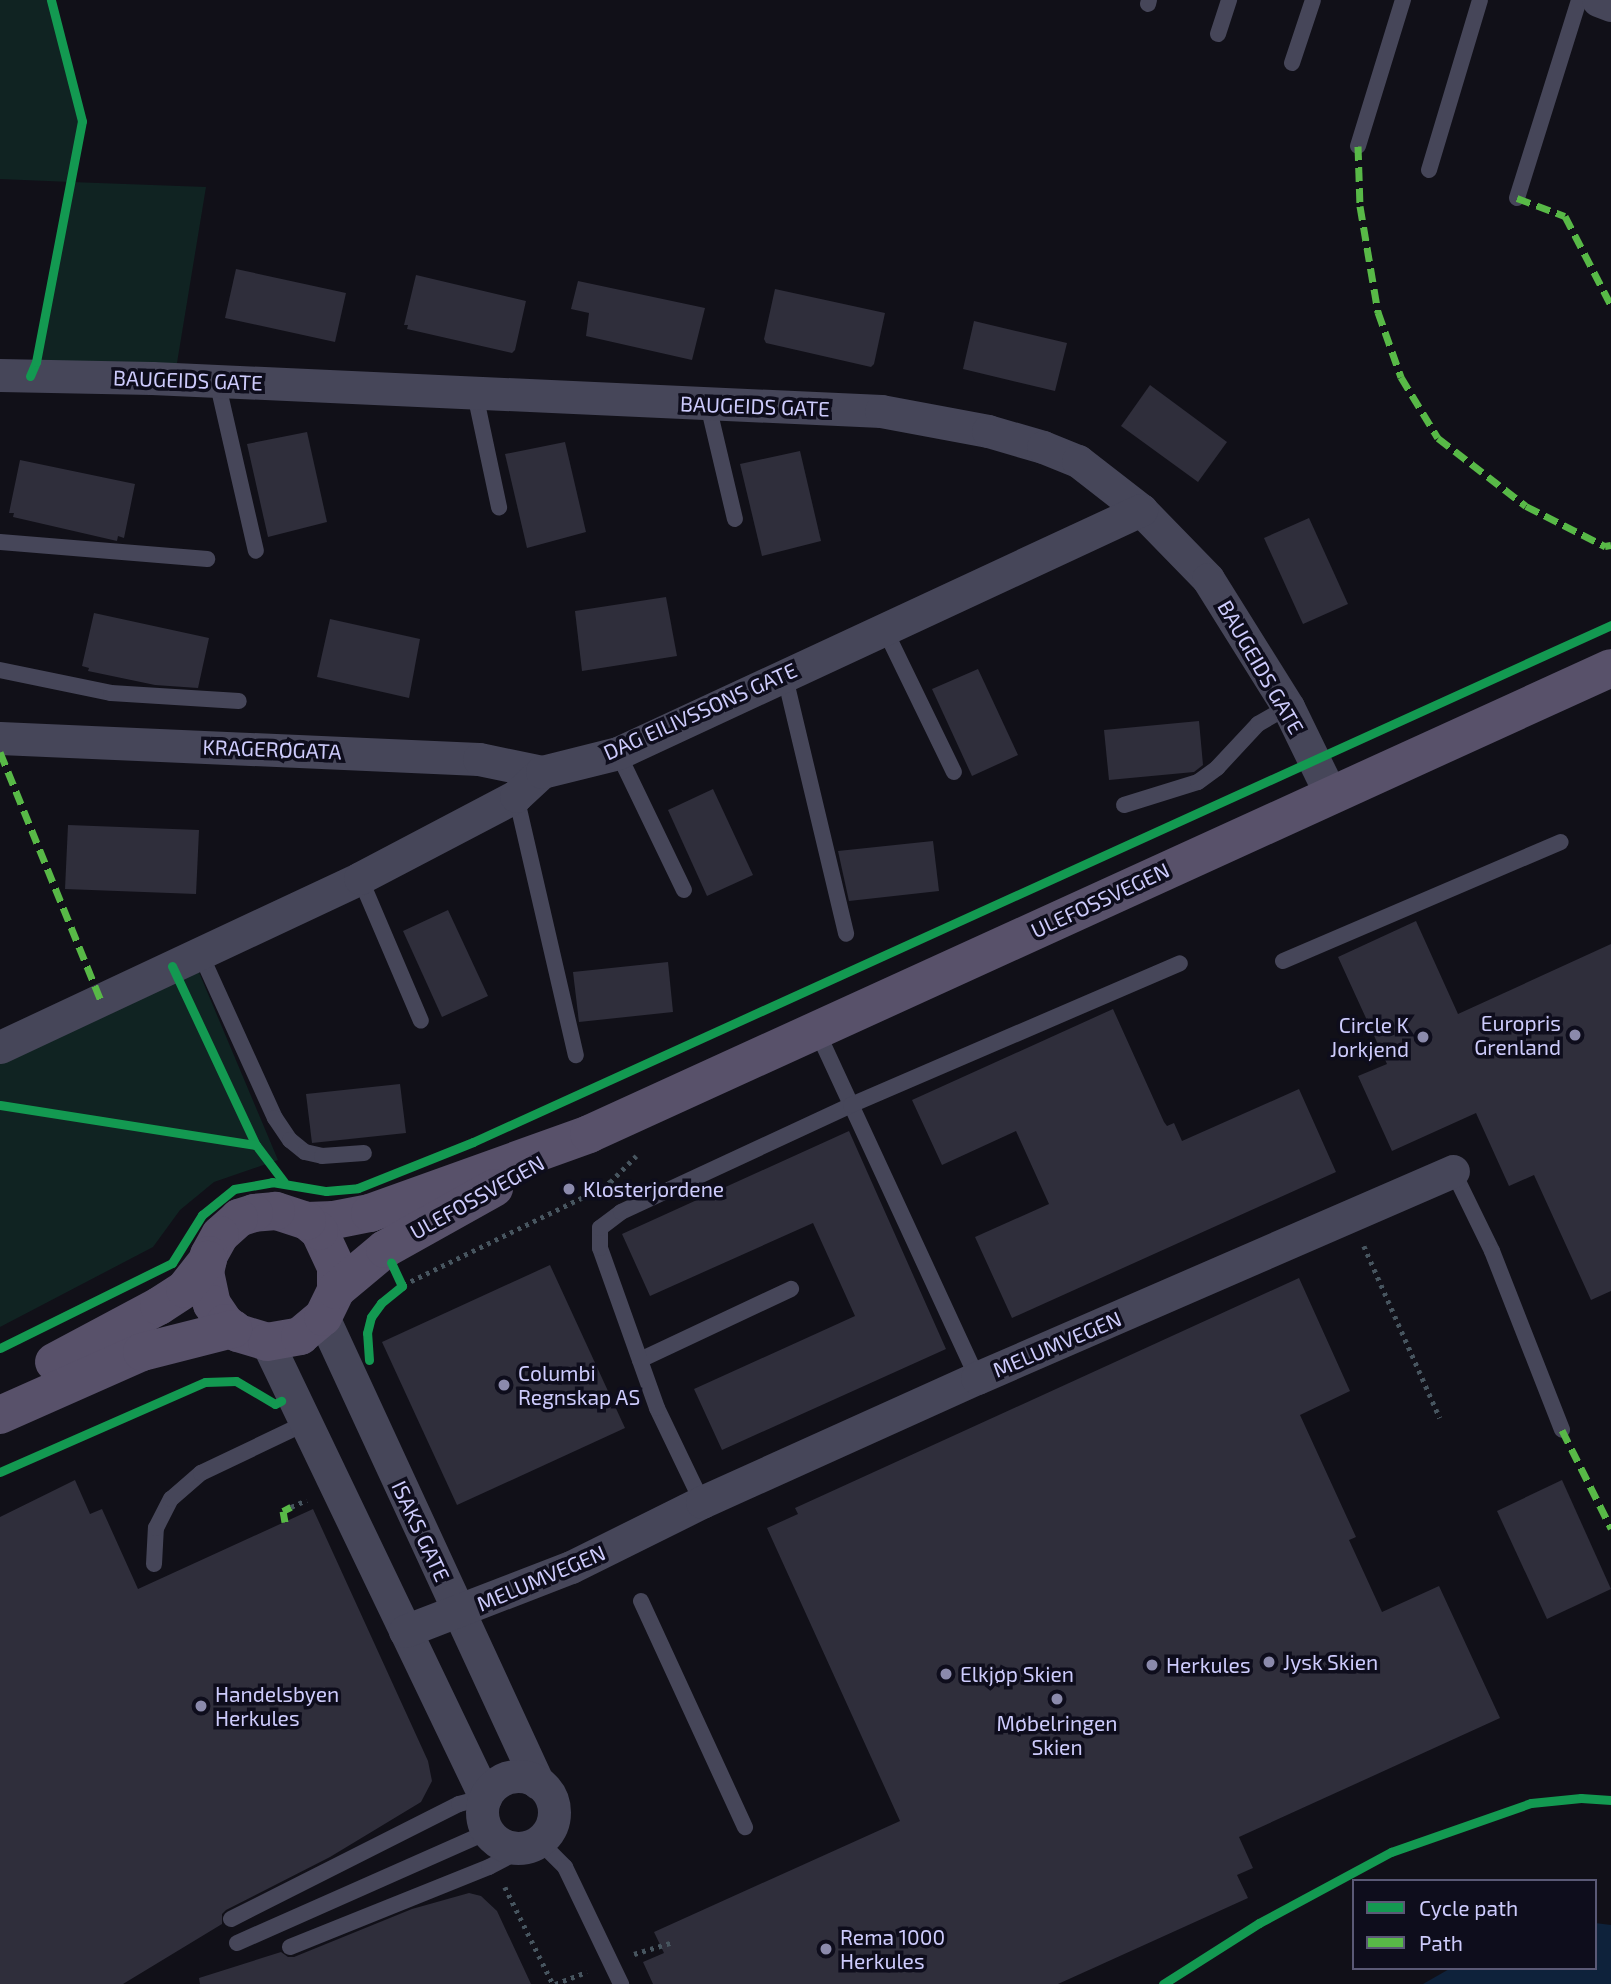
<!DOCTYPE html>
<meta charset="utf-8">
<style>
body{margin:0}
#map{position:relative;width:1611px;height:1984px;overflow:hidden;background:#111018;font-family:"Exo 2",sans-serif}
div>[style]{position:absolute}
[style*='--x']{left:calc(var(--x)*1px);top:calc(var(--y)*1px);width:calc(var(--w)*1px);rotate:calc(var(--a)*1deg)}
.green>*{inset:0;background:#102322}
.water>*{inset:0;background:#0e223b}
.building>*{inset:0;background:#2f2e3b}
.path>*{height:4.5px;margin-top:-2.25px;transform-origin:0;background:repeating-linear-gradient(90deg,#47555f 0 3.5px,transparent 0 8.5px)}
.lane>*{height:16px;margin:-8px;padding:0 8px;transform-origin:8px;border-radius:8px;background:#464659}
.street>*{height:33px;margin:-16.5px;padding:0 16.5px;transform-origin:16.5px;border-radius:16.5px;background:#464659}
.street>.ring{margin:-16.5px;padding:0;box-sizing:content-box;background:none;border:33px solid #464659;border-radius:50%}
.primary>*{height:38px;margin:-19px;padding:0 19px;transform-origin:19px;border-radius:19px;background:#58516a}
.quiet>*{height:7px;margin-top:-3.5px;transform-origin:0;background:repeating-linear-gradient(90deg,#58b947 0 14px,transparent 0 21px)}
.cycleway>*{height:9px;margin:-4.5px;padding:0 4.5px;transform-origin:4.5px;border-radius:4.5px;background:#139951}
.dots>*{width:19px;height:19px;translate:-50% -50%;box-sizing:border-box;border:4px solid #0e0d1c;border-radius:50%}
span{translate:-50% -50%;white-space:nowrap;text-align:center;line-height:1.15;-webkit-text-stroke:7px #0e0d1c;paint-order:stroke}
.street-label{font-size:21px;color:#cdcbfc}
.poi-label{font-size:21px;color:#cdcbfc}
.right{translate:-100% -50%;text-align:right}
.left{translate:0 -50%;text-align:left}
.legend{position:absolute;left:1352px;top:1879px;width:245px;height:91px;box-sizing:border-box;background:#0e0d1c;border:2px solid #5a5976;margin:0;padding:9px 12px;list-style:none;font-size:21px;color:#cdcbfc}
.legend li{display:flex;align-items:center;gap:14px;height:35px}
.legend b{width:35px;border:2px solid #5a5976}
</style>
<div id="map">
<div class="green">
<div style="clip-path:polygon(0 0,51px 0,82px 121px,71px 182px,206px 187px,176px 369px,36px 362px,71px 182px,0 179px)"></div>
<div style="clip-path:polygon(198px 970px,278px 1160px,214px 1182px,180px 1210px,153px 1247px,0 1327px,0 1047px)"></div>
</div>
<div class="water">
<div style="clip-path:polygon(1595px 1923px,1611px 1925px,1611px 1984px,1423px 1984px,1451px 1968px,1595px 1968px)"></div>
</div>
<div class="building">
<div style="clip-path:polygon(236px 269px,346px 293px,335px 342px,225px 318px)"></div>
<div style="clip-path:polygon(416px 275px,526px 301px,515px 350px,512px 353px,407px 329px,408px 325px,404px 325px)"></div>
<div style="clip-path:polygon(578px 281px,705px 308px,692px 360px,586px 336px,589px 313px,571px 309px)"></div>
<div style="clip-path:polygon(775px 289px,885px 313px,874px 364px,871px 367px,766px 343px,764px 339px)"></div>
<div style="clip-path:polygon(974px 321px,1067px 343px,1055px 391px,963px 369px)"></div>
<div style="clip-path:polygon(1150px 385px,1227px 442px,1198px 482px,1121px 426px)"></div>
<div style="clip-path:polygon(307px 432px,327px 522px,268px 537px,247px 444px)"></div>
<div style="clip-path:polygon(565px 442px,586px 532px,527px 548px,505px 454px)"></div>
<div style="clip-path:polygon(800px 451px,821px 541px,762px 556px,740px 464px)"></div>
<div style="clip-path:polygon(20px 460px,135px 484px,124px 538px,118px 536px,117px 541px,13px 517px,14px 513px,9px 513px)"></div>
<div style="clip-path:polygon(1309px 518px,1348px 604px,1303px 624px,1264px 538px)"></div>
<div style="clip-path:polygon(666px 597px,677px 656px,582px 671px,575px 611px)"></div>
<div style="clip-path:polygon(94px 613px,209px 638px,198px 688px,155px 685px,88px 671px,89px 668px,82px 666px)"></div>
<div style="clip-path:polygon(330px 619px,420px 639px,409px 698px,317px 677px)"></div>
<div style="clip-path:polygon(978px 669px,1018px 755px,972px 776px,932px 689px)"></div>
<div style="clip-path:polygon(1199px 721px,1203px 765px,1194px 772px,1109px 780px,1104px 730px)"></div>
<div style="clip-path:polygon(713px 789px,753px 875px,707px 896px,668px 810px)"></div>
<div style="clip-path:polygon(68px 825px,199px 830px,196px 894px,65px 889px)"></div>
<div style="clip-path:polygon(933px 841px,939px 891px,849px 901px,838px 851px)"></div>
<div style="clip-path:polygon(448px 910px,488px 996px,442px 1017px,403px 931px)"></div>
<div style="clip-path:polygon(1416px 921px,1458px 1014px,1611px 944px,1611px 1291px,1591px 1300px,1534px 1175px,1509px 1186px,1476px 1113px,1392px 1151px,1358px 1076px,1387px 1064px,1338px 957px)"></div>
<div style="clip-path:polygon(668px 962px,673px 1012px,579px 1022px,573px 972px)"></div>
<div style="clip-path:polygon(1113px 1009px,1164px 1122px,1167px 1126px,1174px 1123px,1182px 1141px,1299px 1089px,1336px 1172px,1012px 1318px,975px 1237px,1049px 1204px,1016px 1131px,942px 1165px,912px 1100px)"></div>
<div style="clip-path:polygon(400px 1084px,406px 1133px,312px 1143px,306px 1094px)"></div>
<div style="clip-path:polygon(849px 1131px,946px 1349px,722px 1450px,694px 1389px,855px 1316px,813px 1223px,650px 1296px,622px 1234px)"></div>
<div style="clip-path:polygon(550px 1265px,625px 1428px,457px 1505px,382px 1342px)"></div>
<div style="clip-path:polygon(1299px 1278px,1350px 1391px,1300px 1415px,1356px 1537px,1349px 1540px,1382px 1612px,1439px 1586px,1500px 1718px,1239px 1837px,1253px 1868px,1237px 1875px,1248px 1898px,1058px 1984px,653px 1984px,643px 1962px,664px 1953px,654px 1932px,900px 1821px,767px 1528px,798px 1514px,795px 1508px)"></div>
<div style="clip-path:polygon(75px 1480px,90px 1514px,102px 1509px,138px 1589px,313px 1509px,428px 1761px,432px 1781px,421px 1802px,330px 1857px,226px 1910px,222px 1914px,222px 1924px,123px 1984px,0 1984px,0 1517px)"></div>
<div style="clip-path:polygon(1562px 1480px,1611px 1589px,1547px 1619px,1497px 1511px)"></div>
<div style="clip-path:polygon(469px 1893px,481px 1896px,497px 1911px,531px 1984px,200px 1984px,199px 1978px,281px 1952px,288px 1957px,294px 1957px,412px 1909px)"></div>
</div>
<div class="path">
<div style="--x:1364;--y:1246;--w:188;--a:66.2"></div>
<div style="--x:403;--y:1285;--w:212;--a:-26"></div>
<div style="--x:594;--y:1192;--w:19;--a:-32"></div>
<div style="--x:610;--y:1182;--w:37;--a:-45"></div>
<div style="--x:291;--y:1507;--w:17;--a:-24"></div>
<div style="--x:505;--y:1887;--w:108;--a:63.7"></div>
<div style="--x:634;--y:1954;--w:38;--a:-17"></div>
<div style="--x:555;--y:1984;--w:34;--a:-21"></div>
</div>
<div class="lane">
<div style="--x:1148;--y:4;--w:4;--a:-76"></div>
<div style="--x:1218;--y:34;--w:36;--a:-72"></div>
<div style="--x:1292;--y:63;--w:66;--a:-71.6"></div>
<div style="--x:1358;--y:146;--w:153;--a:-72.9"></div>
<div style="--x:1429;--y:170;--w:177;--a:-73.3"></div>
<div style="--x:1517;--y:198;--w:207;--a:-72.6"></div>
<div style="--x:217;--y:381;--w:174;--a:77.1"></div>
<div style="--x:475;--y:394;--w:116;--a:78"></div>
<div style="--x:708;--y:405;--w:117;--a:76.7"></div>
<div style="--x:0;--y:542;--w:208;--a:4.7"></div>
<div style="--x:884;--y:628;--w:160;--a:64.1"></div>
<div style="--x:0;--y:670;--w:113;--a:11.7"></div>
<div style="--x:111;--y:693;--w:128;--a:3.6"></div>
<div style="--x:784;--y:673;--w:268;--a:76.6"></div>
<div style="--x:618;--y:753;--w:152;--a:64.3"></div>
<div style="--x:516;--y:796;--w:266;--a:77"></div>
<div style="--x:1124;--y:805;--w:77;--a:-17.3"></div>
<div style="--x:1198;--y:782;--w:24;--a:-36"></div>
<div style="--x:1217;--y:768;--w:60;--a:-47"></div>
<div style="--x:1258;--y:724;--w:34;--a:-30"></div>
<div style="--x:360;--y:878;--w:155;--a:66.9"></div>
<div style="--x:201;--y:955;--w:179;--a:65.6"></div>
<div style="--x:275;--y:1118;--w:27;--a:56"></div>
<div style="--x:290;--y:1140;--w:19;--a:39"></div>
<div style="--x:305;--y:1152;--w:17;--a:13"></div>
<div style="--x:322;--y:1156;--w:42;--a:-4.1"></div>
<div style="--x:1283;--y:961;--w:302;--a:-23.2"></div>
<div style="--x:817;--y:1031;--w:382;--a:65.2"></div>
<div style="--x:1453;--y:1171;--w:89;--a:64"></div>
<div style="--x:1492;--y:1251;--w:192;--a:68.6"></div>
<div style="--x:640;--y:1360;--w:167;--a:-25.2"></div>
<div style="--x:702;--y:1502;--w:104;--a:-115.6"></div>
<div style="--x:657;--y:1408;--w:170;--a:-109.6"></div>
<div style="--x:600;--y:1248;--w:20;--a:-90"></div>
<div style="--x:600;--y:1228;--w:26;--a:-37"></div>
<div style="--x:621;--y:1212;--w:254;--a:-24.9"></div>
<div style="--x:851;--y:1105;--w:358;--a:-23.3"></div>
<div style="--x:154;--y:1564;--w:36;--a:-87"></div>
<div style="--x:156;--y:1528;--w:33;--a:-63"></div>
<div style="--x:171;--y:1499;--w:40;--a:-41"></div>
<div style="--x:201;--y:1473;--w:116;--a:-25.5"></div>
<div style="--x:641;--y:1601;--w:249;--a:65.3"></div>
<div style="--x:539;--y:1841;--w:37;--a:45"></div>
<div style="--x:565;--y:1867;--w:130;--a:64.4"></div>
<div style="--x:231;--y:1919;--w:255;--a:-26.8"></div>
<div style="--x:459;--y:1804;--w:27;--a:-15"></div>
<div style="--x:237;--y:1943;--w:274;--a:-23.9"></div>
<div style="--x:290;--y:1947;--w:214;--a:-21.9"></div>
<div style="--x:489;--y:1867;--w:40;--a:-28"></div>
</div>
<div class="street">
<div style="--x:1598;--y:0;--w:14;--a:21"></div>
<div style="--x:0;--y:375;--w:152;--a:1.1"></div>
<div style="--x:152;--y:378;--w:730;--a:2.59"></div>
<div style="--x:881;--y:411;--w:109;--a:10.6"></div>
<div style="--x:988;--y:431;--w:57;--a:16.2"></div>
<div style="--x:1043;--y:447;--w:38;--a:22"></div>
<div style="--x:1078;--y:461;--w:80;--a:37.9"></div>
<div style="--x:1141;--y:510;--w:96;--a:45.8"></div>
<div style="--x:1208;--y:579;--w:151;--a:58"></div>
<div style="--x:1288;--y:707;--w:98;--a:64"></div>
<div style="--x:0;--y:738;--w:479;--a:2.5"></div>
<div style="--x:479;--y:759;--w:64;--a:11.7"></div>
<div style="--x:0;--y:1047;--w:398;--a:-25.1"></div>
<div style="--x:360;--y:878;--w:176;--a:-27.7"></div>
<div style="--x:516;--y:796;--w:35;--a:-43"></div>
<div style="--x:542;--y:772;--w:78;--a:-14"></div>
<div style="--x:618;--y:753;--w:577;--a:-24.92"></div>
<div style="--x:323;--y:1317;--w:513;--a:65.23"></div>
<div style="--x:267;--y:1342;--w:505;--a:64.4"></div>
<div style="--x:405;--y:1631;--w:178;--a:-21.1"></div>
<div style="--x:571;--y:1567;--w:146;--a:-26.4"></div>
<div style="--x:702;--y:1502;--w:302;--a:-24.3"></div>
<div style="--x:977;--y:1378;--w:519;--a:-23.5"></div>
<div class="ring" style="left:482px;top:1776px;width:39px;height:39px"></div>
</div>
<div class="primary">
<div style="--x:307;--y:1221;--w:27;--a:-2"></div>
<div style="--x:334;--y:1220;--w:37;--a:-11"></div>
<div style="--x:370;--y:1213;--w:233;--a:-19.8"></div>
<div style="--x:589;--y:1134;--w:1123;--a:-24.51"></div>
<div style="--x:336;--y:1290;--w:23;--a:-90"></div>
<div style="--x:336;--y:1267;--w:40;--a:-115"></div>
<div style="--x:319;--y:1231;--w:16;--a:-140"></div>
<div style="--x:307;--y:1221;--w:33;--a:-162"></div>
<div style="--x:276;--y:1211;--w:22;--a:175"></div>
<div style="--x:254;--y:1213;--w:16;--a:162"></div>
<div style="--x:239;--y:1218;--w:25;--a:138"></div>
<div style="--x:220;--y:1235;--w:23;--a:119"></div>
<div style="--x:209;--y:1255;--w:17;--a:103"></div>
<div style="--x:205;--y:1272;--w:33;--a:78"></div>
<div style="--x:212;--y:1304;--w:23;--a:56"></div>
<div style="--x:225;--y:1323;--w:16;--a:38"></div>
<div style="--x:238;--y:1333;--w:30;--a:17"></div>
<div style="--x:267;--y:1342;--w:34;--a:-10"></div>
<div style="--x:300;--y:1336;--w:30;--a:-40"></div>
<div style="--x:323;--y:1317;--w:30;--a:-64"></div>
<div style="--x:336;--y:1290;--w:64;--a:-39.9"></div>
<div style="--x:385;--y:1249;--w:125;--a:-29.2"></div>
<div style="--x:54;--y:1362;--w:119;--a:-28.1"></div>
<div style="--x:159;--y:1306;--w:31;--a:-33"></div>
<div style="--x:185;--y:1289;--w:37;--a:-52"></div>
<div style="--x:0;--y:1415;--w:155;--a:-23.9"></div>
<div style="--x:142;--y:1352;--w:94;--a:-14.2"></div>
</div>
<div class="quiet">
<div style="--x:1358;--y:146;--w:60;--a:88.1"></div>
<div style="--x:1360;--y:206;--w:108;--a:80.4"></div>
<div style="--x:1378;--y:312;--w:69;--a:70.5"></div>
<div style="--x:1401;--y:377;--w:71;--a:58.8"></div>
<div style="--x:1438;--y:438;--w:111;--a:37.7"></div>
<div style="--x:1526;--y:506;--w:89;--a:26.9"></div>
<div style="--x:1605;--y:546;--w:6;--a:-9"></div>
<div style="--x:1517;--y:198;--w:51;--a:20.6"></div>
<div style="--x:1565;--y:216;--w:100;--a:62.7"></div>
<div style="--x:0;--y:752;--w:269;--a:67.9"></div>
<div style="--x:1562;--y:1430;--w:110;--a:63.4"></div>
<div style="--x:285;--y:1522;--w:11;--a:-100"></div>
<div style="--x:283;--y:1511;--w:9;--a:-27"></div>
</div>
<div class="cycleway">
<div style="--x:30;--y:376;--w:15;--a:-67"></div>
<div style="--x:36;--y:362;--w:245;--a:-79.2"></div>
<div style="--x:82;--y:121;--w:125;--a:-104.4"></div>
<div style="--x:172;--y:966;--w:198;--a:64.9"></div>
<div style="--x:256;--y:1145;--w:46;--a:52.9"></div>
<div style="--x:0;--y:1105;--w:259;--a:8.9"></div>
<div style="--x:0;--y:1348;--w:192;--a:-26.3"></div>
<div style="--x:172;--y:1263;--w:57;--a:-58"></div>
<div style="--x:202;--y:1215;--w:41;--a:-39.1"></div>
<div style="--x:234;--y:1189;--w:39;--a:-10"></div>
<div style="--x:272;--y:1182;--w:55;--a:9.5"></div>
<div style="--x:326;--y:1191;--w:32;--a:-5"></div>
<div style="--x:358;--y:1188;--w:124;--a:-21.8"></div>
<div style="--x:473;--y:1142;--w:1250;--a:-24.43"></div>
<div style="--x:369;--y:1360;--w:27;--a:-94"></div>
<div style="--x:367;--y:1333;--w:16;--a:-76"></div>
<div style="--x:371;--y:1317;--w:17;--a:-54"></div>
<div style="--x:381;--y:1303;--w:27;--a:-39"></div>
<div style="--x:402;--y:1286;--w:26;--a:-115"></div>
<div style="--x:0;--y:1472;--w:224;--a:-23.7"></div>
<div style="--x:205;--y:1382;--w:31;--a:-2"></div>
<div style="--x:236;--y:1381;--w:45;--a:30.5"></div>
<div style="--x:275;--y:1404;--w:7;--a:-27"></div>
<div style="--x:1163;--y:1984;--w:114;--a:-32.4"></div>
<div style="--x:1259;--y:1923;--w:150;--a:-28.3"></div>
<div style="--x:1391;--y:1852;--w:148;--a:-19.3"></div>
<div style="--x:1531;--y:1803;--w:50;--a:-5.7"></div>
<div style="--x:1581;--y:1798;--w:30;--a:4"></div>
</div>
<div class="dots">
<div style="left:1575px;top:1035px;background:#8b8aac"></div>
<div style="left:1423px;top:1037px;background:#8b8aac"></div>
<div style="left:569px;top:1189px;background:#8b8aac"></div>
<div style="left:504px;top:1385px;background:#8b8aac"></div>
<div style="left:1269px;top:1662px;background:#8b8aac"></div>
<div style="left:1152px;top:1665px;background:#8b8aac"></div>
<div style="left:946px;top:1674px;background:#8b8aac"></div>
<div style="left:1057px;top:1699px;background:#8b8aac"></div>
<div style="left:201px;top:1706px;background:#8b8aac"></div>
<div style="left:826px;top:1949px;background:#8b8aac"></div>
</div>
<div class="street-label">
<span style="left:188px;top:380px;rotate:2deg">BAUGEIDS GATE</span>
<span style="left:755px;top:406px;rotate:2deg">BAUGEIDS GATE</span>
<span style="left:1261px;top:667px;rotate:60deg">BAUGEIDS GATE</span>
<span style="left:700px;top:711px;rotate:-24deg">DAG EILIVSSONS GATE</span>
<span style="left:272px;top:749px;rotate:2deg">KRAGERØGATA</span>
<span style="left:1100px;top:900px;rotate:-25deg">ULEFOSSVEGEN</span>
<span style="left:477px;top:1197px;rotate:-29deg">ULEFOSSVEGEN</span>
<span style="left:1057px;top:1344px;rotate:-23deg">MELUMVEGEN</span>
<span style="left:421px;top:1531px;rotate:65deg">ISAKS GATE</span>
<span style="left:541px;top:1578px;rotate:-23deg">MELUMVEGEN</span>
</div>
<div class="poi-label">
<span class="right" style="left:1561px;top:1035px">Europris<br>Grenland</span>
<span class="right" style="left:1409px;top:1037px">Circle K<br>Jorkjend</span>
<span class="left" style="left:583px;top:1189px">Klosterjordene</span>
<span class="left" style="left:518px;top:1385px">Columbi<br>Regnskap AS</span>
<span class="left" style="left:1283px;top:1662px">Jysk Skien</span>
<span class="left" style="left:1166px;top:1665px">Herkules</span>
<span class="left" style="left:960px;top:1674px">Elkjøp Skien</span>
<span class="left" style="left:215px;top:1706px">Handelsbyen<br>Herkules</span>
<span style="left:1057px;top:1735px">Møbelringen<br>Skien</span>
<span class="left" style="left:840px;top:1949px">Rema 1000<br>Herkules</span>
</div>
<ul class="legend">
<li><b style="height:9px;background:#139951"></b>Cycle path</li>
<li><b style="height:9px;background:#58b947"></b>Path</li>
</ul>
</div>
